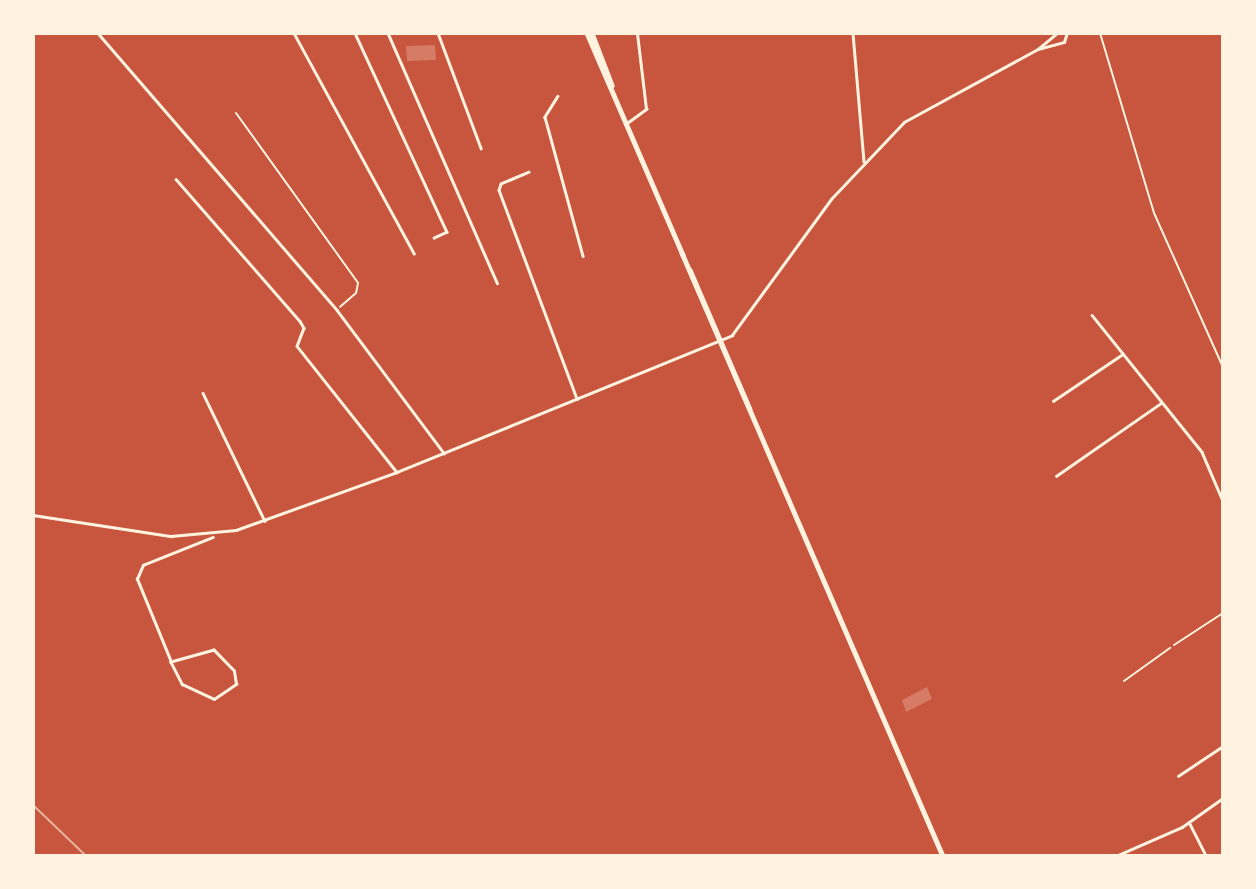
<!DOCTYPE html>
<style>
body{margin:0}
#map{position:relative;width:1256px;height:889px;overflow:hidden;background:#c8553d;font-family:"PT Sans",sans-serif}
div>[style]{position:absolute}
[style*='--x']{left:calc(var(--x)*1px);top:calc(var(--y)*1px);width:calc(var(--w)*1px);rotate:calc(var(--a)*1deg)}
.building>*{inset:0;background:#d67c66}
.path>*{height:2px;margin:-1px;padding:0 1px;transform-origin:1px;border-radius:1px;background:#fff3e0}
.service>*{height:2px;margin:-1px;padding:0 1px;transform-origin:1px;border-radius:1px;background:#fff3e0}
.minor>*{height:2.5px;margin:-1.25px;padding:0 1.25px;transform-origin:1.25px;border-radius:1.25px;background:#fff3e0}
.secondary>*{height:4.5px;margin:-2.25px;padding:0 2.25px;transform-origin:2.25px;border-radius:2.25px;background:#fff3e0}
.rail>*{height:2px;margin:-1px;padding:0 1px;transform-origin:1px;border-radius:1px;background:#e9b49f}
span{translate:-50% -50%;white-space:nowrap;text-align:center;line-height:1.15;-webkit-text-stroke:5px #fff3e0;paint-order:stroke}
.frame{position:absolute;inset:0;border:35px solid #fff3e0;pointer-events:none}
</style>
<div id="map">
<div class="building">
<div style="clip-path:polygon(435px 45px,436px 60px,407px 61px,406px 46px)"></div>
<div style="clip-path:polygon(927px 687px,932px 699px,906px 712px,902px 700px)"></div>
</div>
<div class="path">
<div style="--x:1100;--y:33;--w:188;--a:73.3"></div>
<div style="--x:1154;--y:213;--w:169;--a:65.9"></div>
<div style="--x:236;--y:113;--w:209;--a:54.3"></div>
<div style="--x:358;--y:283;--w:10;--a:101"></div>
<div style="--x:356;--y:293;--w:21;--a:139"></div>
<div style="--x:1174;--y:645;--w:59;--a:-33.1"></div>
</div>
<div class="service">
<div style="--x:1124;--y:681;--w:57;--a:-35.7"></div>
</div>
<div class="minor">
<div style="--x:98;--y:33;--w:366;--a:49.2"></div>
<div style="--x:337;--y:310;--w:179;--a:53.2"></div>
<div style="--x:294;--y:33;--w:251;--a:61.4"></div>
<div style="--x:355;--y:33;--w:219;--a:65.2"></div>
<div style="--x:447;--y:232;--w:14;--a:155"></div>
<div style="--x:388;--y:33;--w:273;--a:66.4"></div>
<div style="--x:438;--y:33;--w:123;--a:69.5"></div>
<div style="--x:853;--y:33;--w:129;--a:85.1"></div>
<div style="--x:1038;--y:49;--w:27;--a:-15"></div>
<div style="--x:1064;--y:42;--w:9;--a:-72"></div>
<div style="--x:558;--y:96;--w:25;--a:122"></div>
<div style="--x:545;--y:117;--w:144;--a:74.7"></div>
<div style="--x:627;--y:123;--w:24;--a:-36"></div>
<div style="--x:646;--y:109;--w:77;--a:-96.8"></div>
<div style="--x:529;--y:172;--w:30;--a:157"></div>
<div style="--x:501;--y:184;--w:6;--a:108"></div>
<div style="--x:499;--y:190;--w:223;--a:69.5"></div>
<div style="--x:176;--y:179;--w:189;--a:48.9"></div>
<div style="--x:300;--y:321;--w:8;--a:60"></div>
<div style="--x:304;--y:328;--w:19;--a:111"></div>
<div style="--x:297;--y:346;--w:161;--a:51.6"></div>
<div style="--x:1092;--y:315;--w:176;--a:51.2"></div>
<div style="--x:1202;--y:452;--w:53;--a:66.8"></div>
<div style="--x:203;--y:393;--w:142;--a:64.2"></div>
<div style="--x:1053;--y:401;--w:84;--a:-33.9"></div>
<div style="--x:1056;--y:476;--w:128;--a:-34.8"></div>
<div style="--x:33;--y:515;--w:140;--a:8.7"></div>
<div style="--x:171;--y:536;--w:65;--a:-5.3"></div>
<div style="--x:236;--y:530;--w:171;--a:-19.8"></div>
<div style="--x:397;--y:472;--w:362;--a:-22.2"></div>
<div style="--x:732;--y:335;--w:168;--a:-53.9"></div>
<div style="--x:831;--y:199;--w:106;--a:-46.5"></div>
<div style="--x:904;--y:122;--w:153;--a:-28.6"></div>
<div style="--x:1038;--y:49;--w:25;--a:-40"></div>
<div style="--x:171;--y:662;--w:25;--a:63"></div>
<div style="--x:182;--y:684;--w:35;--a:25"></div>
<div style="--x:214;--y:699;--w:27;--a:-34"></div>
<div style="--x:236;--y:684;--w:13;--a:-99"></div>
<div style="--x:234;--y:671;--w:29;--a:-134"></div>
<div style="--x:214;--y:650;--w:45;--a:164.4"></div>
<div style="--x:171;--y:662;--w:90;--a:-112.3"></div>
<div style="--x:137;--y:579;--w:15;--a:-67"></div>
<div style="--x:143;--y:565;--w:75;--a:-21.8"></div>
<div style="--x:1178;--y:776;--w:54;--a:-33.7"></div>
<div style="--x:1189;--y:822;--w:38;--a:63"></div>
<div style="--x:1116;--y:856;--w:72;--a:-23.7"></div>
<div style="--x:1182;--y:827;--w:50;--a:-35.3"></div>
</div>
<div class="secondary">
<div style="--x:587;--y:33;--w:242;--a:66.6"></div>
<div style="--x:592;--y:33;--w:56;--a:69"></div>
<div style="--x:682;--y:253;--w:657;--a:66.6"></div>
<div style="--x:690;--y:270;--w:151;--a:66.7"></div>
</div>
<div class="rail">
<div style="--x:33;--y:805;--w:74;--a:43.9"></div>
</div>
<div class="frame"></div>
</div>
